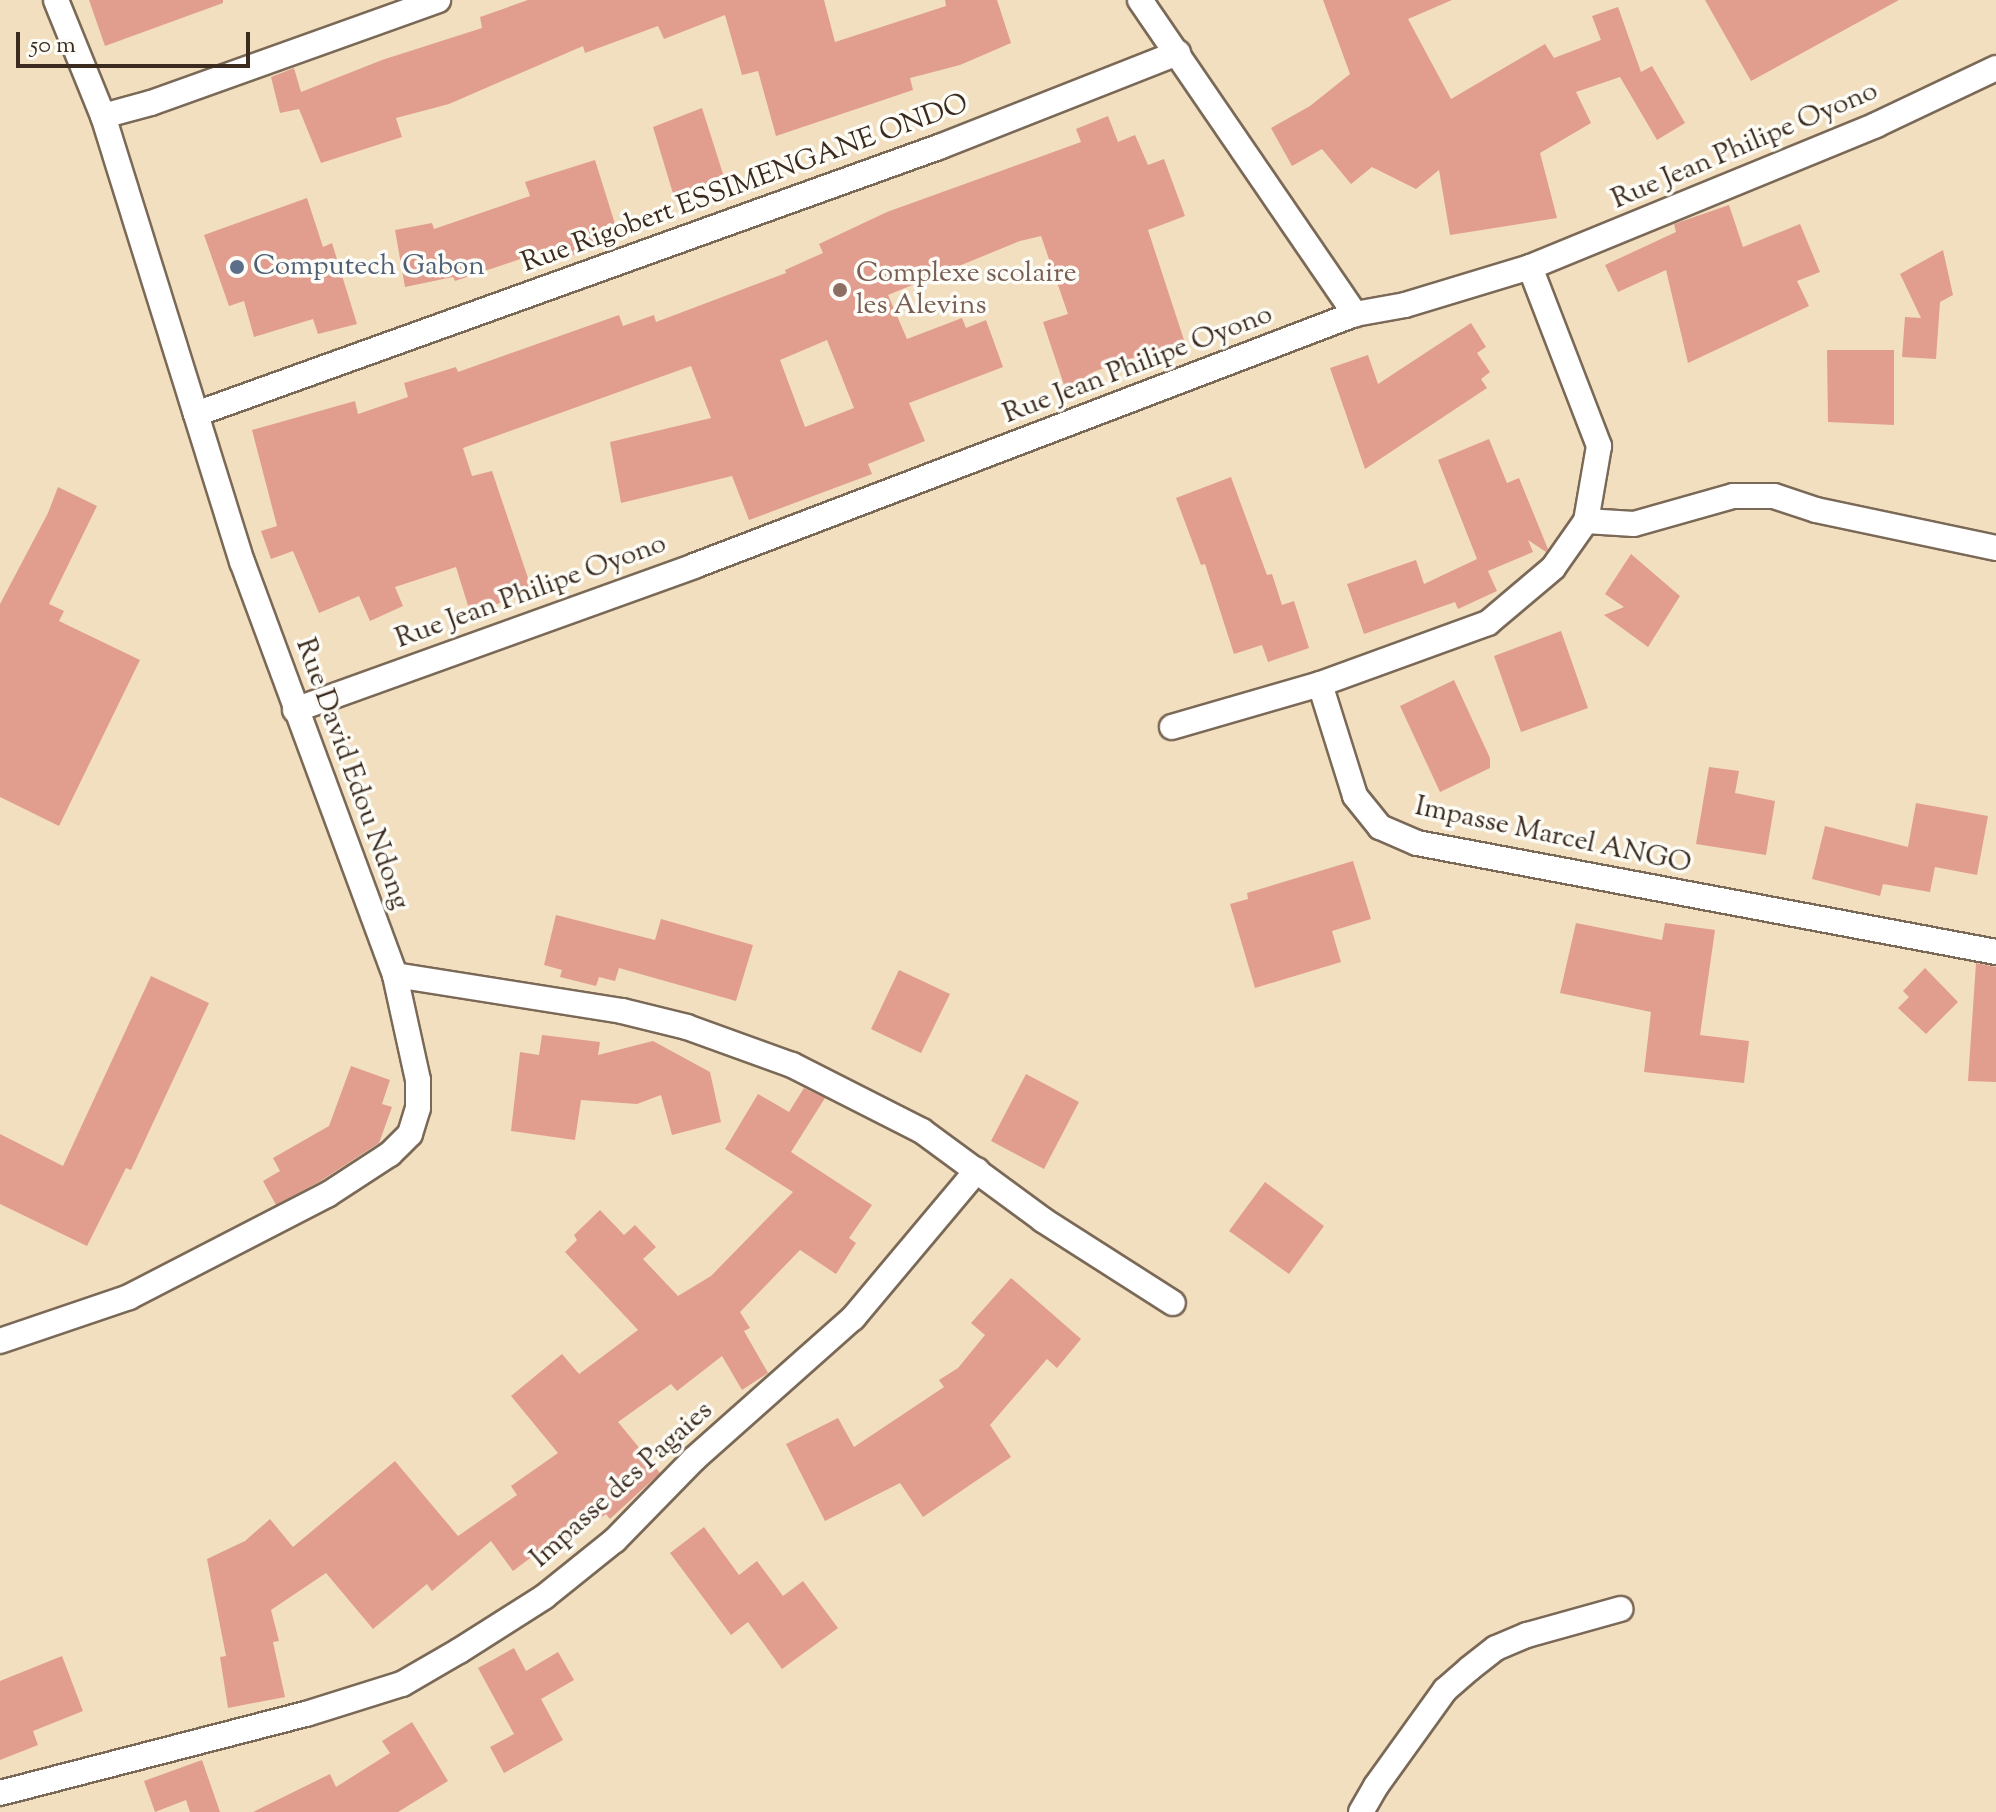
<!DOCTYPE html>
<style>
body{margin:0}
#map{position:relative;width:1996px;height:1812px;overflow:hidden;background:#f2dfc0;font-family:"Sorts Mill Goudy",serif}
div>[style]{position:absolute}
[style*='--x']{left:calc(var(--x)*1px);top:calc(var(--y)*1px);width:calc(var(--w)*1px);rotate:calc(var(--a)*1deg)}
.building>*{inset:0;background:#e19e8e}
.roads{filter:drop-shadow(2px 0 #7b6957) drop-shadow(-2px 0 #7b6957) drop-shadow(0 2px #7b6957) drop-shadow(0 -2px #7b6957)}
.minor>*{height:24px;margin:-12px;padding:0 12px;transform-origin:12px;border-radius:12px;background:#fff}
.dots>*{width:22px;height:22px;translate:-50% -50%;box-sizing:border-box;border:4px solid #fdfcf7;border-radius:50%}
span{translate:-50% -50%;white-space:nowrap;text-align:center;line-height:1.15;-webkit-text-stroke:7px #fdfcf7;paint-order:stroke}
.street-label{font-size:28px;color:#3b2a1e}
.service-label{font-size:28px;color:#4e5e75}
.left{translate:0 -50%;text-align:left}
.education-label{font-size:28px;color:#785e54}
.scale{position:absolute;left:16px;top:32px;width:234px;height:36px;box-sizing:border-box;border:4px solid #3b2a1e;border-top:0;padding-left:10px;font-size:24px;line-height:28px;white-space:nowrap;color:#3b2a1e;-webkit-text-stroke:6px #fdfcf7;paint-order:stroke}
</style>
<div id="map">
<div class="building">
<div style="clip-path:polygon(89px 0,223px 0,223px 3px,105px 46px)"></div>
<div style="clip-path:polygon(528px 0,824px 0,835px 42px,946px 6px,945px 0,997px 0,1011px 43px,960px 65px,910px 78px,913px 90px,776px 136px,758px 71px,742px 75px,725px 15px,664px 39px,658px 26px,585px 53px,583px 46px,449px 104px,396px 118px,402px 137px,321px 163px,299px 109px,280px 113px,271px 77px,294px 68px,301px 92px,382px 60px,482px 28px,480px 17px)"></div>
<div style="clip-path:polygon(1323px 0,1452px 0,1408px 19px,1451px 99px,1545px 44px,1554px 58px,1601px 40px,1592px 16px,1618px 7px,1641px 72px,1652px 66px,1685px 123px,1657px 140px,1620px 77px,1576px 92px,1591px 123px,1540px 153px,1557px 218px,1450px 235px,1439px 170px,1416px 189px,1372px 167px,1351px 184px,1322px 149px,1292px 166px,1271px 128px,1310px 106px,1350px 74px)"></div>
<div style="clip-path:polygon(1705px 0,1899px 0,1751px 81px)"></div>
<div style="clip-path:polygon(702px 108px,724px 177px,674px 197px,653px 127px)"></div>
<div style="clip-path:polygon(evenodd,1108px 116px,1118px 142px,1135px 135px,1148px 165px,1164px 159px,1185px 216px,1148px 230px,1184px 340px,1093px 372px,1096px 381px,1066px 391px,1043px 322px,1068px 314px,1041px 236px,1020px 241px,888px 295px,907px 339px,962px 318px,966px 328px,986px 320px,1003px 367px,909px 403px,925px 441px,868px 464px,872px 474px,749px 520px,732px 476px,621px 503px,610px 442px,711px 418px,691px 366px,463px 448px,472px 476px,492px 471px,533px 593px,470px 612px,456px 567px,395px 587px,403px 606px,370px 621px,359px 596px,319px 613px,293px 551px,271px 559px,261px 531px,277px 526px,252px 430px,355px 401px,358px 414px,408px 397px,404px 383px,456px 367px,458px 372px,619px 315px,623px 326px,654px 315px,656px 322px,786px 273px,785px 270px,823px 253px,819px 244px,887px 212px,1081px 142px,1076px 129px,1108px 116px,827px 340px,854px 408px,805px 427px,780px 360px,827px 340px)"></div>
<div style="clip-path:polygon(595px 160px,620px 240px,551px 262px,547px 250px,455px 281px,453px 277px,405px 287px,395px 230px,432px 223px,434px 229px,530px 196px,525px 182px)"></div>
<div style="clip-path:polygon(307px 198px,323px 247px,332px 243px,357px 324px,318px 334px,313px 319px,254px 337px,244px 301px,229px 306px,204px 235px)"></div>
<div style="clip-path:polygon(1729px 205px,1743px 247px,1800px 224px,1820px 272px,1797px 281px,1809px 306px,1688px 363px,1666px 270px,1618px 292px,1605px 265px,1676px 232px,1674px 224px)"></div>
<div style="clip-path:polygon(1943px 250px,1953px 295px,1940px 302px,1936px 359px,1902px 357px,1905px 317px,1921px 318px,1900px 274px)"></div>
<div style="clip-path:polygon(1471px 323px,1486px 347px,1477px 353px,1490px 372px,1481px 379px,1487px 388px,1365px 469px,1330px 368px,1368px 355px,1378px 384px)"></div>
<div style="clip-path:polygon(1827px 350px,1894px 350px,1894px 425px,1828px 422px)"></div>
<div style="clip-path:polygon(1489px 439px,1507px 483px,1519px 478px,1548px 549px,1546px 552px,1528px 540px,1533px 552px,1488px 571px,1497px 591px,1458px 609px,1455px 602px,1364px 634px,1347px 584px,1416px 560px,1424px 584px,1477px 559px,1438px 460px)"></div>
<div style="clip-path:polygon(1231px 477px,1267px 575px,1272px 574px,1282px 605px,1294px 601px,1309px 648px,1268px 662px,1262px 645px,1234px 654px,1205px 564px,1201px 565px,1176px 498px)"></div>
<div style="clip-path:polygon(58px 487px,97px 506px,49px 604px,64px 611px,59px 621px,140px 660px,59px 826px,0 797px,0 604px,48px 513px)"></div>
<div style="clip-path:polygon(1631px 554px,1680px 596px,1648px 647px,1604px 615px,1624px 607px,1605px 594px)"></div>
<div style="clip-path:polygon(1561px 631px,1588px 708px,1521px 732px,1494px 656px)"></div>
<div style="clip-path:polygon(1454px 680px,1490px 758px,1490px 768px,1440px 792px,1400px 706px)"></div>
<div style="clip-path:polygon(1709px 767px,1739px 771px,1735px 793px,1775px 801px,1766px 855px,1696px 844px)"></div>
<div style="clip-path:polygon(1916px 803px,1988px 816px,1977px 875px,1935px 867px,1930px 892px,1883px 884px,1880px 896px,1812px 879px,1825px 826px,1908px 847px)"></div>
<div style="clip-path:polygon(1353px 861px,1371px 919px,1332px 931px,1341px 962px,1255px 988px,1230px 904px,1248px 899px,1247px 893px)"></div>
<div style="clip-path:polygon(556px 915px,655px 940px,661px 919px,753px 945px,736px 1001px,619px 968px,615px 981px,599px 977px,596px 986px,560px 977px,562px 970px,544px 965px)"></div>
<div style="clip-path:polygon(1576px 923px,1662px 940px,1665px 923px,1715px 930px,1700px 1035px,1749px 1041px,1744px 1083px,1644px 1072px,1651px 1012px,1560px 993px)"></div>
<div style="clip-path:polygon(1976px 963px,1996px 967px,1996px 1082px,1968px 1081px)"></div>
<div style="clip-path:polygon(1925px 968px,1958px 1002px,1926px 1034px,1898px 1008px,1909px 997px,1903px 991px)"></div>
<div style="clip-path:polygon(899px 970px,950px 994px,921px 1053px,871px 1029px)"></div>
<div style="clip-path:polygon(151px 976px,209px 1003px,131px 1170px,126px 1168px,87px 1246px,0 1204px,0 1134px,63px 1166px)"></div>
<div style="clip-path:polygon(542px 1035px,600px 1042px,598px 1055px,653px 1041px,710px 1072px,721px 1122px,672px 1135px,661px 1095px,637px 1104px,581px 1100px,575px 1140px,511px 1131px,520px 1052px,539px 1055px)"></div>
<div style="clip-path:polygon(351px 1066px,390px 1080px,382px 1104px,392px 1107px,379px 1143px,319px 1182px,276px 1205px,263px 1181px,280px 1171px,273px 1158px,329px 1126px)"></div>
<div style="clip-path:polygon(1026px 1074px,1079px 1102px,1044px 1169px,991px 1141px)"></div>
<div style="clip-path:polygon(804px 1088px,825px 1098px,791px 1152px,872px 1205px,849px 1238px,856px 1243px,836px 1274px,800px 1250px,740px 1312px,750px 1328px,744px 1331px,768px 1373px,742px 1390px,722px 1356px,677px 1391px,671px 1384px,618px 1422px,660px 1473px,610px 1519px,606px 1514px,546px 1557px,541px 1550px,513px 1571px,491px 1541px,432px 1591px,427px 1584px,373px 1629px,326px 1573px,271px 1610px,279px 1641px,273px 1642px,285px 1697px,228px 1708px,220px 1657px,226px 1656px,207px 1559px,245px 1541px,270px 1519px,293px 1547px,395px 1461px,458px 1536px,517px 1495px,511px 1486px,558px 1453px,511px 1396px,562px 1354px,579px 1374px,638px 1330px,565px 1252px,577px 1240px,574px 1235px,600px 1210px,624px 1235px,635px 1225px,656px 1247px,643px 1259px,678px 1296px,711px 1276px,793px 1192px,725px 1149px,758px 1094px,789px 1112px)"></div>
<div style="clip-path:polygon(1265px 1182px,1324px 1226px,1289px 1274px,1229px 1231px)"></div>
<div style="clip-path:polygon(1011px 1278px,1081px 1339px,1057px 1368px,1047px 1359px,990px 1425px,1011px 1457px,923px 1517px,900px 1483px,825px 1521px,786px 1444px,838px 1418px,854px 1447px,944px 1387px,939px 1380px,958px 1368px,985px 1335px,971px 1323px)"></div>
<div style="clip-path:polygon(704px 1527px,739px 1575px,757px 1561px,783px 1596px,803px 1581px,838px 1628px,782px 1669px,748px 1622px,731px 1635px,670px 1553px)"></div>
<div style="clip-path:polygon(514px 1648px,526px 1671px,558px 1652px,574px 1680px,541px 1699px,563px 1740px,504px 1773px,490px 1747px,514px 1734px,478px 1668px)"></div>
<div style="clip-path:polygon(62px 1656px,83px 1711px,33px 1731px,38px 1745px,0 1760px,0 1681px)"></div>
<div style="clip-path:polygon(412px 1722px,448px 1781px,398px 1812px,253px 1812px,330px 1774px,336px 1787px,390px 1753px,382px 1741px)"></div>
<div style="clip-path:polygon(202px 1760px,220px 1812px,190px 1812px,186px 1800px,155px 1812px,144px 1781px)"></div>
</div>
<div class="roads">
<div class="minor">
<div style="--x:1140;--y:0;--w:381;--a:55.6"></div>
<div style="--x:103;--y:116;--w:50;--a:-15.2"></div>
<div style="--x:151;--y:103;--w:305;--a:-19.7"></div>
<div style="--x:1530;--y:267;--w:192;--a:68.9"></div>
<div style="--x:1599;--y:446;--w:76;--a:99.8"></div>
<div style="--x:1586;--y:521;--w:57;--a:125.1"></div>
<div style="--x:1553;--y:568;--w:85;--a:139.8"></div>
<div style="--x:1488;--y:623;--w:179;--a:160"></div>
<div style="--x:1320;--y:684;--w:117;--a:72.6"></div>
<div style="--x:1355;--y:796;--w:40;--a:51"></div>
<div style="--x:1380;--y:827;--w:40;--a:23.4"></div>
<div style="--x:1417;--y:843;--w:589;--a:10.66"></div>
<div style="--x:196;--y:414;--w:790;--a:-19.77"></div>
<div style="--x:939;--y:147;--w:257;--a:-21.5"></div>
<div style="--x:1586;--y:521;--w:48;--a:3.6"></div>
<div style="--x:1634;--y:524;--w:103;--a:-15.8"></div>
<div style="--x:1733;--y:496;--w:41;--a:0"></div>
<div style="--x:1774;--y:496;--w:44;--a:18.4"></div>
<div style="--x:1816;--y:510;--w:184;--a:11.9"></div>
<div style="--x:295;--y:710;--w:424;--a:-19.8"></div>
<div style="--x:694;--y:566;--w:707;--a:-20.87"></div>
<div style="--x:1355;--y:314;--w:51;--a:-10.2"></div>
<div style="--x:1405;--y:305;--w:131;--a:-16.9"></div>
<div style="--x:1530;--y:267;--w:374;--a:-22.3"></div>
<div style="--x:1876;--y:125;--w:133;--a:-25.4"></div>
<div style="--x:1172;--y:727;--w:154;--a:-16.2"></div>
<div style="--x:395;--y:975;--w:230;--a:9"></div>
<div style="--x:622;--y:1011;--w:67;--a:13.8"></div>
<div style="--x:687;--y:1027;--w:112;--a:19.9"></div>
<div style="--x:792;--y:1065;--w:146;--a:26.9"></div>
<div style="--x:922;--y:1131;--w:150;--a:36.3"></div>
<div style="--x:1043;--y:1220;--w:154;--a:32.6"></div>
<div style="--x:0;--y:1341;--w:136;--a:-18.8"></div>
<div style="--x:129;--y:1297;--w:223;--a:-27.3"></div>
<div style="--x:327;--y:1195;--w:75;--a:-33.1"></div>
<div style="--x:390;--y:1154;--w:28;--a:-45"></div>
<div style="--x:410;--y:1134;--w:27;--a:-73"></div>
<div style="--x:418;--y:1108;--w:28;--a:-90"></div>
<div style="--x:418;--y:1080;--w:107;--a:-102.4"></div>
<div style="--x:395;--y:975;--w:440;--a:-110.3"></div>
<div style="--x:242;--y:562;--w:467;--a:-107.3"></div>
<div style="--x:103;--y:116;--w:125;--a:-112.1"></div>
<div style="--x:0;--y:1793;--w:316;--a:-14.5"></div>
<div style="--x:306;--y:1714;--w:101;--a:-17.4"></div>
<div style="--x:402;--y:1684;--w:66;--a:-30.1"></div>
<div style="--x:459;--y:1651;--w:101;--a:-32.4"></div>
<div style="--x:544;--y:1597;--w:91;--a:-38.8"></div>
<div style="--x:615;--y:1540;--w:113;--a:-45.7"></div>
<div style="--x:694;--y:1459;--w:213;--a:-41.6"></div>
<div style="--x:853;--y:1318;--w:193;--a:-50"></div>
<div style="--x:1361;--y:1812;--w:30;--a:-60"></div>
<div style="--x:1376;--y:1786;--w:118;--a:-54.3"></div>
<div style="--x:1445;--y:1690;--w:32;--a:-41"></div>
<div style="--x:1469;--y:1669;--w:34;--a:-38"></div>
<div style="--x:1496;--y:1648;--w:34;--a:-23"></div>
<div style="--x:1527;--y:1635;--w:97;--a:-15.6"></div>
</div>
</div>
<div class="dots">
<div style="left:237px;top:267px;background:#5c6f8a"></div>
<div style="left:840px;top:290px;background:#8d6e63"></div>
</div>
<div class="street-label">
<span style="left:1745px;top:146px;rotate:-23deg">Rue Jean Philipe Oyono</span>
<span style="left:745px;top:184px;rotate:-20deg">Rue Rigobert ESSIMENGANE ONDO</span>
<span style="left:1138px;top:365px;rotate:-21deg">Rue Jean Philipe Oyono</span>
<span style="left:531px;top:592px;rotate:-20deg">Rue Jean Philipe Oyono</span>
<span style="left:352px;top:774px;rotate:70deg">Rue David Edou Ndong</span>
<span style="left:1553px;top:836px;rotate:12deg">Impasse Marcel ANGO</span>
<span style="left:622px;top:1485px;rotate:-42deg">Impasse des Pagaies</span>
</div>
<div class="service-label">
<span class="left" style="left:253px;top:267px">Computech Gabon</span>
</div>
<div class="education-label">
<span class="left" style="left:856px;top:290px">Complexe scolaire<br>les Alevins</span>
</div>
<div class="scale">50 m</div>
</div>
